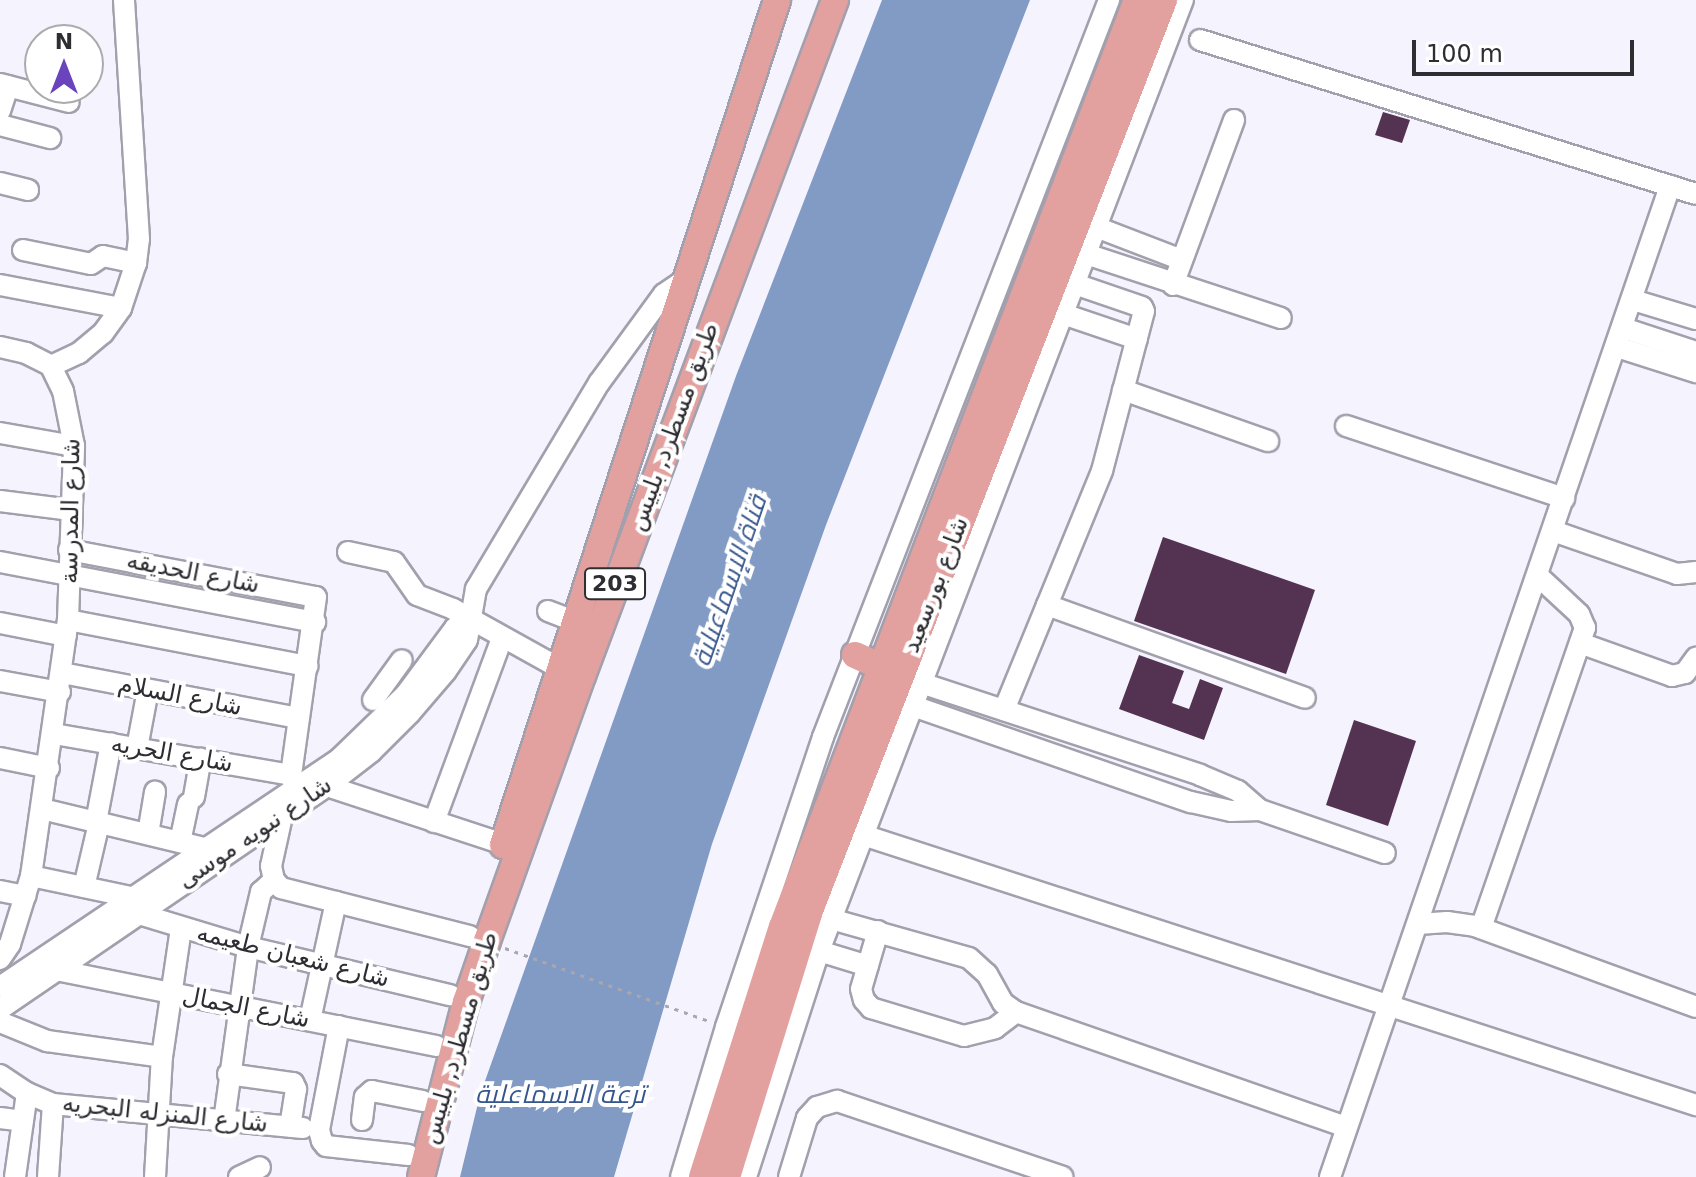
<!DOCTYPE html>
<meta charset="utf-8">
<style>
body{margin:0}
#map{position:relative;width:1696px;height:1177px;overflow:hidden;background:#f5f3fe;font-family:"DejaVu Sans",Cairo,sans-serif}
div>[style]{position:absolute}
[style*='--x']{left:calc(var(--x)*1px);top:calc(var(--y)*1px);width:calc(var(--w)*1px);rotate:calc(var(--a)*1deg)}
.water>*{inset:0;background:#829bc4}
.building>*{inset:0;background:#543352}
.path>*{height:3px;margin-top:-1.5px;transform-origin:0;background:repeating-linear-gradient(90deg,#a8a6af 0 4px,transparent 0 10px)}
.roads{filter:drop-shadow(2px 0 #a3a0ad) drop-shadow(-2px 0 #a3a0ad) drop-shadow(0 2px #a3a0ad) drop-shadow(0 -2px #a3a0ad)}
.minor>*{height:20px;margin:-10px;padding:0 10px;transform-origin:10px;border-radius:10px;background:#fff}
.major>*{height:26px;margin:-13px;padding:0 13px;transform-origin:13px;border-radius:13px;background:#e2a09e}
span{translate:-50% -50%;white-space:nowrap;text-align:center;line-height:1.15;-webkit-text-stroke:8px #fff;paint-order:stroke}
.shield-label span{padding:2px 6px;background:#fff;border:2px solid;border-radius:6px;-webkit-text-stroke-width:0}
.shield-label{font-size:22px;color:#2e2d32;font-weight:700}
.street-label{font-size:24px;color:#2e2d32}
.water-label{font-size:26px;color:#35568c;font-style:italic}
.north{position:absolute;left:24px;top:24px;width:80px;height:80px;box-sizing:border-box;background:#fff;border:2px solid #ababad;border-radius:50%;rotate:0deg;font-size:22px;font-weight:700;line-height:32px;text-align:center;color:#2e2d32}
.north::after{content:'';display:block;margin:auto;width:28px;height:36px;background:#6944bd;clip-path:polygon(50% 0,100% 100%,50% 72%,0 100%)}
.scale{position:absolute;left:1412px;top:40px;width:222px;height:36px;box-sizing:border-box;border:4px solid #2e2d32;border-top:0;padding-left:10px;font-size:24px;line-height:28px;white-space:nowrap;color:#2e2d32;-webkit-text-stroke:6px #fff;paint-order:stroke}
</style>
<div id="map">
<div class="water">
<div style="clip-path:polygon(882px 0,1030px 0,826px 525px,712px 844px,614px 1177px,460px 1177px,480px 1095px,736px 376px)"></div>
</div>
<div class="building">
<div style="clip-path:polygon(1383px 112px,1410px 120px,1402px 143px,1375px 135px)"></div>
<div style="clip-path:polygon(1163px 537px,1315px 590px,1286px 674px,1134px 621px)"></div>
<div style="clip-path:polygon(1139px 655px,1184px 671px,1172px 703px,1189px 709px,1200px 679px,1223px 688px,1204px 740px,1119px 709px)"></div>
<div style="clip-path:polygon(1354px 720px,1416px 741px,1388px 826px,1326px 805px)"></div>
</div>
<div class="path">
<div style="--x:505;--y:948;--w:217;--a:19.7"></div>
</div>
<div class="roads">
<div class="minor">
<div style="--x:1200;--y:40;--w:519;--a:17.25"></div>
<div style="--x:0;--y:84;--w:71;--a:14.6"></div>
<div style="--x:0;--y:111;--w:26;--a:-72"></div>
<div style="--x:0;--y:125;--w:52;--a:14.6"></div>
<div style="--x:0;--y:183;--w:29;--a:14"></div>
<div style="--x:1096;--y:227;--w:92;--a:21"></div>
<div style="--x:23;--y:250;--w:69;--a:11.6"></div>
<div style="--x:91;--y:264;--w:14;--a:-34"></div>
<div style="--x:103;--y:256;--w:34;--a:12"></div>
<div style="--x:1086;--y:254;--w:205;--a:18.2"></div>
<div style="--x:0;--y:285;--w:123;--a:10.8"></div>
<div style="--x:1173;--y:285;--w:176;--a:-69.7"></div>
<div style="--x:1633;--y:300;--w:66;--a:16.8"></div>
<div style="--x:1063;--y:314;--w:78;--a:18.7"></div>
<div style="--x:1623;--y:328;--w:77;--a:18.2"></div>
<div style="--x:0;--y:347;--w:27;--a:13"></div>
<div style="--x:26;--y:353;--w:28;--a:27"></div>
<div style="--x:1617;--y:347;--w:83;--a:17.6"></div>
<div style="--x:51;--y:366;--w:31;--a:-25"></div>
<div style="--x:79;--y:353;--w:31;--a:-40"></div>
<div style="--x:103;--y:333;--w:31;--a:-54"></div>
<div style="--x:121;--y:308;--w:47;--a:-71.6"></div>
<div style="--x:136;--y:263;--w:24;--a:-83"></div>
<div style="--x:139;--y:239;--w:239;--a:-93.6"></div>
<div style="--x:1123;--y:390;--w:154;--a:19.4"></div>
<div style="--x:1346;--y:426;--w:230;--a:18.3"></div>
<div style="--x:0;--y:433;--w:75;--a:10"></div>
<div style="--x:0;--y:501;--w:72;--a:7.2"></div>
<div style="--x:1553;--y:531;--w:131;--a:19.1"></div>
<div style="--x:1677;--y:574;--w:19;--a:-6"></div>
<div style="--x:69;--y:550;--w:251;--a:10.8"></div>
<div style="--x:316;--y:597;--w:180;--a:98"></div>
<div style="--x:291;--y:775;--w:15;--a:74"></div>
<div style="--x:348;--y:552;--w:47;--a:12.3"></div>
<div style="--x:394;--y:562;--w:40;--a:55.1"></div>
<div style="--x:417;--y:595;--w:39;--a:21"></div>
<div style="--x:453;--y:609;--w:124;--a:29.1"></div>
<div style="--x:0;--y:562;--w:321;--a:10.8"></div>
<div style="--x:1047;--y:605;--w:274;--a:19.8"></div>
<div style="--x:548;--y:611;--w:31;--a:21"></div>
<div style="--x:68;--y:620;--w:244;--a:10.9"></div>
<div style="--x:0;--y:623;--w:67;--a:11.1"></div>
<div style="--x:1580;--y:643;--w:98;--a:19.7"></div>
<div style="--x:1672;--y:676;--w:13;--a:-13"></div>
<div style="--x:1685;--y:673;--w:19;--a:-54"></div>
<div style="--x:62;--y:673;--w:241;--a:10.8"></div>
<div style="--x:0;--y:681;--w:61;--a:10.4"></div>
<div style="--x:921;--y:683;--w:294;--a:18.2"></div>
<div style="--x:1200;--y:775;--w:41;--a:22.8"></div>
<div style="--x:1238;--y:791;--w:29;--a:41"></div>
<div style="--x:1260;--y:810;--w:132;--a:19"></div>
<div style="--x:373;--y:700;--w:49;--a:-54.1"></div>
<div style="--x:913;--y:706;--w:294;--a:19.1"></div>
<div style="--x:1191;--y:802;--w:41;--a:12.7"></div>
<div style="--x:1231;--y:811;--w:29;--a:-2"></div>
<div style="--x:1004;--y:710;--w:258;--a:-67.7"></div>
<div style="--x:1102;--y:471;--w:165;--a:-75.3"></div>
<div style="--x:1144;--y:311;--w:4;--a:-117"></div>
<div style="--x:1142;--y:307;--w:71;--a:-161.1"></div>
<div style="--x:54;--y:734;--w:241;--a:9.8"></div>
<div style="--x:137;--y:748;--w:59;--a:-79.3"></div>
<div style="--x:0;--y:758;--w:50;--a:11.5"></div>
<div style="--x:327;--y:786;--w:185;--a:18.2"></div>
<div style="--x:194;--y:797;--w:39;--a:-80"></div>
<div style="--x:42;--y:809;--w:171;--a:13.5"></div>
<div style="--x:282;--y:816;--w:51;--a:102.4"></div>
<div style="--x:271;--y:866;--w:14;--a:78"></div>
<div style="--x:274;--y:880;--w:11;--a:49"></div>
<div style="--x:281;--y:888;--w:195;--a:14.3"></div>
<div style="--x:96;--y:822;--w:80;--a:-79.2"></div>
<div style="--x:434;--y:822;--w:196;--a:-69.7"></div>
<div style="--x:148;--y:834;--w:43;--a:-80.5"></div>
<div style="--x:863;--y:835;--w:876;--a:17.96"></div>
<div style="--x:180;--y:842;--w:39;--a:-78"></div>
<div style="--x:31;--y:876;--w:102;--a:11.9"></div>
<div style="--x:84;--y:887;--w:66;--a:-76.8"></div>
<div style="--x:0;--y:891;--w:26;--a:11"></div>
<div style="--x:136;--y:913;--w:117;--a:16.9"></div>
<div style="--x:248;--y:947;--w:208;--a:13.4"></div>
<div style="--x:831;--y:919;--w:143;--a:15.8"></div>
<div style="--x:969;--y:958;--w:24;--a:42"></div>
<div style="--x:987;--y:974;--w:33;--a:61"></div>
<div style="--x:1003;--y:1003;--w:16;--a:35"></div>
<div style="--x:1016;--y:1012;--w:350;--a:19.2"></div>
<div style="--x:1418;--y:924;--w:29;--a:-4"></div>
<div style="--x:1447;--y:922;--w:28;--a:8"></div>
<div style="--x:1475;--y:926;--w:235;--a:20.1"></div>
<div style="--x:1481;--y:928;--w:318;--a:-70.9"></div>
<div style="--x:1585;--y:628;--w:15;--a:-113"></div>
<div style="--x:1579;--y:614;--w:56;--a:-137.2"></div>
<div style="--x:878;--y:931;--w:60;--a:106.3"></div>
<div style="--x:861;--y:989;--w:11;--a:75"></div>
<div style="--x:864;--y:1000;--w:11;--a:49"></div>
<div style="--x:871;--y:1008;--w:97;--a:16.8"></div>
<div style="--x:964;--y:1036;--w:32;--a:-14"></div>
<div style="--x:995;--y:1028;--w:26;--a:-37"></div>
<div style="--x:819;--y:951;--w:51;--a:17"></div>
<div style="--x:0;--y:959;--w:18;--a:-56"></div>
<div style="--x:10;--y:944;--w:71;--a:-72.8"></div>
<div style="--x:31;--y:876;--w:259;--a:-81.8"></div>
<div style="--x:68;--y:620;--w:174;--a:-88"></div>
<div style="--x:74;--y:446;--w:56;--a:-101.3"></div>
<div style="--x:63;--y:391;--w:28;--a:-116"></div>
<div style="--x:56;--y:970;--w:388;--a:11.3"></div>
<div style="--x:0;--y:987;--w:407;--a:-33.9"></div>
<div style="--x:338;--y:760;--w:95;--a:-44.1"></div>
<div style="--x:406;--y:694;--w:82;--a:-53.4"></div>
<div style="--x:455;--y:628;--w:16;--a:-30"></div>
<div style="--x:0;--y:1009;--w:396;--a:-34.3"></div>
<div style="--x:327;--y:786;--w:56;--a:-37.7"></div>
<div style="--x:371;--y:752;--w:55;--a:-45"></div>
<div style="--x:410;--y:713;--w:55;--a:-49.4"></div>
<div style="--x:446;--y:671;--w:37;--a:-56"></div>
<div style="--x:467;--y:640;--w:52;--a:-80"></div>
<div style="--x:476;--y:589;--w:240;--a:-59.2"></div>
<div style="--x:599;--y:383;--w:110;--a:-53.9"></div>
<div style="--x:664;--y:294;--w:27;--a:-34"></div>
<div style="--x:310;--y:1020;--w:121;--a:-77.6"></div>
<div style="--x:0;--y:1022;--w:51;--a:22"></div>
<div style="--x:47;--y:1041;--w:116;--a:7.9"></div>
<div style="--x:339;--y:1026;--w:106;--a:100.9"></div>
<div style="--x:319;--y:1130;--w:11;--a:75"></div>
<div style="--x:322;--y:1141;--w:6;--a:51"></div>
<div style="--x:326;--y:1146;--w:83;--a:6.2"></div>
<div style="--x:228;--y:1074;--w:66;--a:7.9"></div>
<div style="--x:293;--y:1083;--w:7;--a:63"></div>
<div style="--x:296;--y:1089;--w:38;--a:99"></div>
<div style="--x:0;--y:1075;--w:32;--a:34"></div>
<div style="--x:27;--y:1093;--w:28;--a:23"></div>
<div style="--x:53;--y:1104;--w:251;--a:5.5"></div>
<div style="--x:0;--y:1118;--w:23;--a:7"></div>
<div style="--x:362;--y:1120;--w:23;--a:-83"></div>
<div style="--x:365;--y:1097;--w:9;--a:-41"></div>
<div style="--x:372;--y:1091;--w:52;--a:11.1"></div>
<div style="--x:224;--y:1121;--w:176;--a:-82.1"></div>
<div style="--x:248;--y:947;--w:57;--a:-76.7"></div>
<div style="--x:261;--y:892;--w:18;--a:-43"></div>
<div style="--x:15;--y:1177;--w:85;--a:-81.9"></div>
<div style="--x:48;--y:1177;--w:73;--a:-86.1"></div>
<div style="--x:155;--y:1177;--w:120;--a:-86.7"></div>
<div style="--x:162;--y:1057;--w:130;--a:-81.6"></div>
<div style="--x:239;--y:1177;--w:23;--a:-25"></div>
<div style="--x:681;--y:1177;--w:157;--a:-73.3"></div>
<div style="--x:726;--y:1027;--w:306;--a:-71.5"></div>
<div style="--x:823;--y:737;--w:791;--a:-68.79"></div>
<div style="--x:746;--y:1177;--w:237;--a:-72.1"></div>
<div style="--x:819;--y:951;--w:1018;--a:-69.06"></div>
<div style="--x:789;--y:1177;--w:62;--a:-73"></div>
<div style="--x:807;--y:1118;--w:15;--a:-48"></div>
<div style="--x:817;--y:1107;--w:21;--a:-17"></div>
<div style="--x:837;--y:1101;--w:238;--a:18.6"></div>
<div style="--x:1330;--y:1177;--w:1048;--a:-71.06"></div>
</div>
<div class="major">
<div style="--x:855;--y:655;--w:32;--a:24"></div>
<div style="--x:503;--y:845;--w:888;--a:-72.03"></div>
<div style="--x:421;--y:1177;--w:181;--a:-75.6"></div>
<div style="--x:466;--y:1002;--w:65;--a:-71"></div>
<div style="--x:487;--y:941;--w:282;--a:-70.3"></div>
<div style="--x:582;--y:676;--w:722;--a:-69.48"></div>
<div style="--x:702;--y:1177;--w:262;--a:-72.3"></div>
<div style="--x:782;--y:927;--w:993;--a:-69.05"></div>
<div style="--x:727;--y:1177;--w:276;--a:-72.7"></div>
<div style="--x:809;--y:913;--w:980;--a:-68.75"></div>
</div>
</div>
<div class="shield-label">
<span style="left:615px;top:584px">203</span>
</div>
<div class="street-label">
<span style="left:674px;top:427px;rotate:-70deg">طريق مسطرد, بلبيس</span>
<span style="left:71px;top:511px;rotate:-89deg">شارع المدرسة</span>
<span style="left:193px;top:573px;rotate:11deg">شارع الحديقه</span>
<span style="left:936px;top:585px;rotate:-69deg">شارع بورسعيد</span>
<span style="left:180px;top:696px;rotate:11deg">شارع السلام</span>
<span style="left:172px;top:754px;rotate:10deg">شارع الحريه</span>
<span style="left:255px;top:833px;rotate:-34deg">شارع نبويه موسى</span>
<span style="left:293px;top:956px;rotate:14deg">شارع شعبان طعيمه</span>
<span style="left:246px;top:1008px;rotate:11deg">شارع الجمال</span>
<span style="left:460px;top:1038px;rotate:-74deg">طريق مسطرد, بلبيس</span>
<span style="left:165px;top:1114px;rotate:6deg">شارع المنزله البحريه</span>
</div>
<div class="water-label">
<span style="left:730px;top:581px;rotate:-71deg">قناة الإسماعيلية</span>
<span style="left:560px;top:1095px">ترعة الاسماعلية</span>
</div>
<div class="north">N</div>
<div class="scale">100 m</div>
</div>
